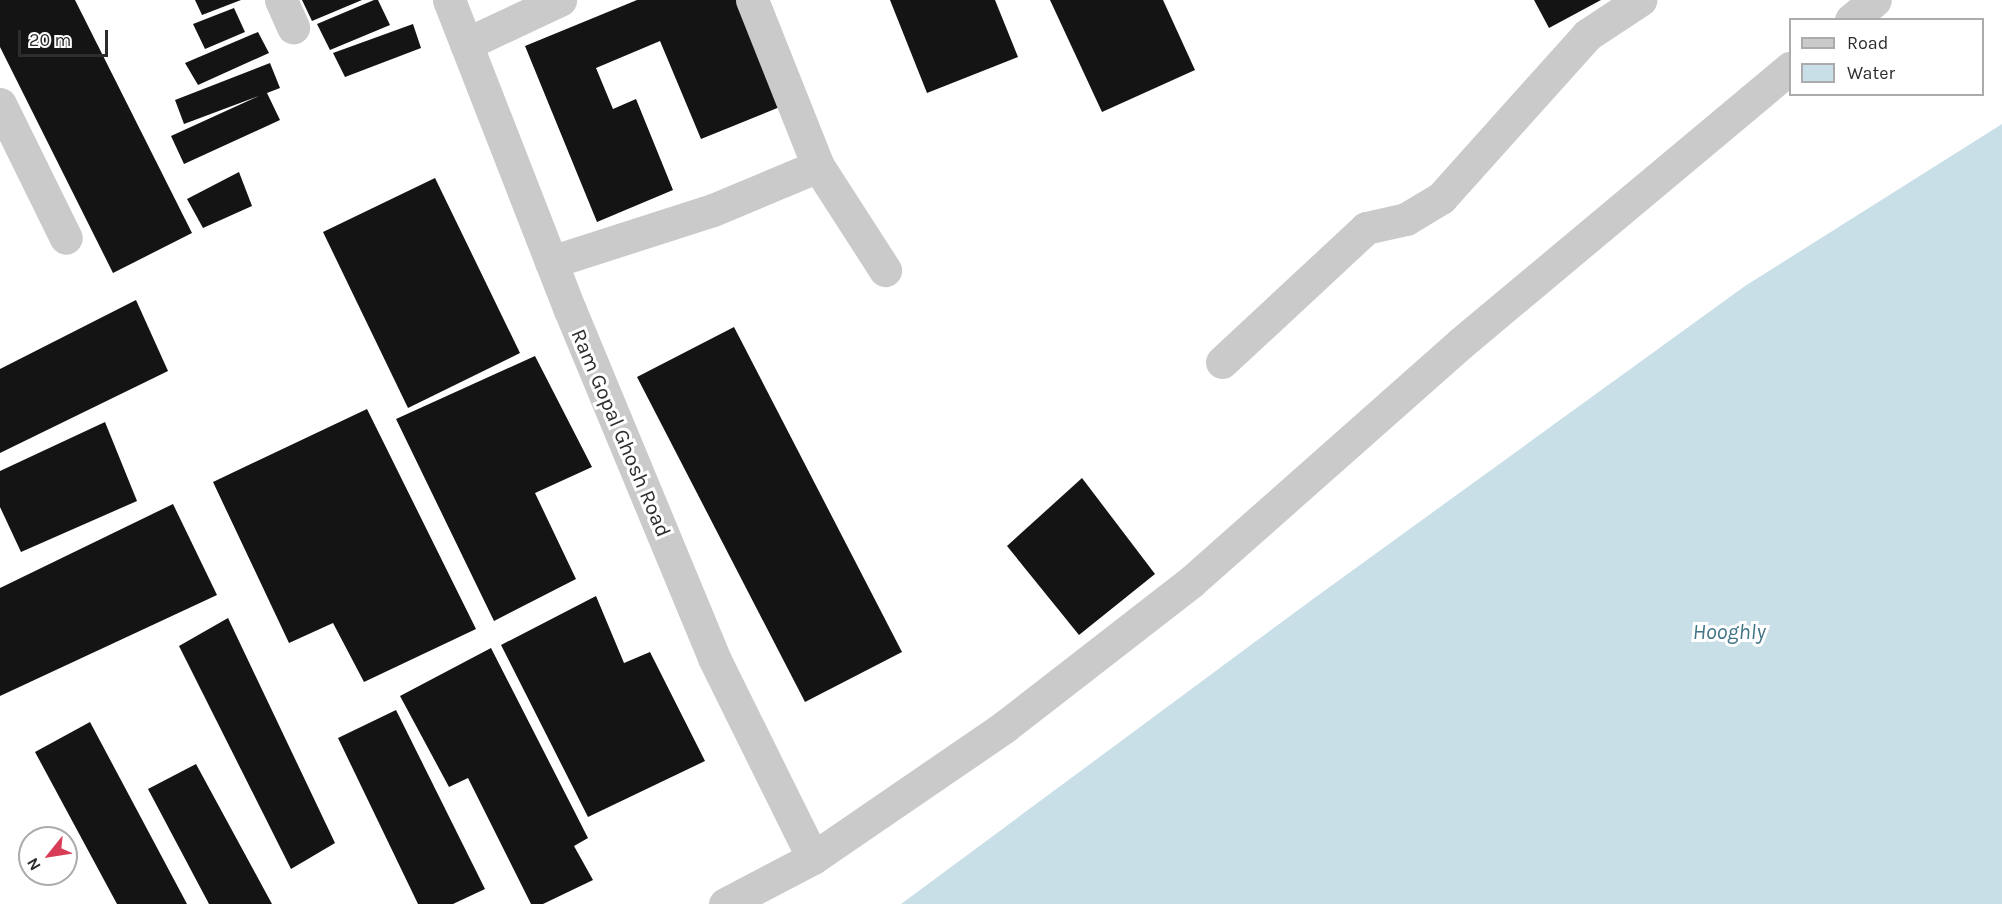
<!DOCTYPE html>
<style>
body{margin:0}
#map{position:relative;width:2002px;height:904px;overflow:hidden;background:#fff;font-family:Karla,sans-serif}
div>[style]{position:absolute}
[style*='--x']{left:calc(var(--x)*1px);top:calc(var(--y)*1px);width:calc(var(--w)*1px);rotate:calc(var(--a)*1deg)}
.water>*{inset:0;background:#c9dfe8}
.building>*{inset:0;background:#141414}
.minor>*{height:33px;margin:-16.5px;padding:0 16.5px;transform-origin:16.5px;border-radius:16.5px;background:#cacaca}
span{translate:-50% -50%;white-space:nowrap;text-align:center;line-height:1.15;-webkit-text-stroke:6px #fff;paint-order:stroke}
.street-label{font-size:21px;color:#2d2d2d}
.water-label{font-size:22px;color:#427488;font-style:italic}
.legend{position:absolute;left:1789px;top:18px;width:195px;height:78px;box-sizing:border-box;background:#fff;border:2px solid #ababab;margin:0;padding:8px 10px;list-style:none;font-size:18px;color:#2d2d2d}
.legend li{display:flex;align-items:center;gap:12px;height:30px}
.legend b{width:30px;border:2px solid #ababab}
.north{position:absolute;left:18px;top:826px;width:60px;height:60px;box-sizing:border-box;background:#fff;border:2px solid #ababab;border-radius:50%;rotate:240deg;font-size:16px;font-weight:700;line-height:24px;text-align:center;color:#2d2d2d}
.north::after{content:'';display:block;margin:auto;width:21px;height:27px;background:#d73d56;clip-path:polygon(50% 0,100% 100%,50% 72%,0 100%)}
.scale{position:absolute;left:18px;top:30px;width:90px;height:27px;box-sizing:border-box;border:3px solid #2d2d2d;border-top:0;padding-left:8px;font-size:18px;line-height:21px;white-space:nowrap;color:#2d2d2d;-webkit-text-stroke:4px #fff;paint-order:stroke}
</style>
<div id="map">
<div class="water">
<div style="clip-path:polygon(2002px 124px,2002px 904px,901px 904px,1313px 599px,1745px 286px)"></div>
</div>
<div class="building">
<div style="clip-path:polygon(0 0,75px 0,192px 233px,113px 273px,0 47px)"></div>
<div style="clip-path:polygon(195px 0,241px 0,202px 15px)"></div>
<div style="clip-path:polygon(302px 0,362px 0,312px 21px)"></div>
<div style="clip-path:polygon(374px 0,378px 0,390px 25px,330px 50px,317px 24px)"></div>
<div style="clip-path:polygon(637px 0,750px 0,792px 102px,701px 139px,660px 41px,596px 68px,613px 109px,636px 99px,673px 190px,597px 222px,525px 46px)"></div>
<div style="clip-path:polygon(890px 0,995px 0,1018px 57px,927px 93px)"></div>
<div style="clip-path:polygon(1050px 0,1163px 0,1195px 70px,1102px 112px)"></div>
<div style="clip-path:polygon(1534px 0,1601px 0,1549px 28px)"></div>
<div style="clip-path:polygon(234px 8px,245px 32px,205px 49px,193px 24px)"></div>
<div style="clip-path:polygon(413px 24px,421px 48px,345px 77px,333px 53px)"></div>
<div style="clip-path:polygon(258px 32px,269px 53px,198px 85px,185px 63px)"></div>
<div style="clip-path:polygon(270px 63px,280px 88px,267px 93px,280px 120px,184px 164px,171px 136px,259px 96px,184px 124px,175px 100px)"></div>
<div style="clip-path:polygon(239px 172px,252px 206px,203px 228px,187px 199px)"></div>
<div style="clip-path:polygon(435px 178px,520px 353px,408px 408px,323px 232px)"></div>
<div style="clip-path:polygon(136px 300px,168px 371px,0 453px,0 369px)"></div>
<div style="clip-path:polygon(734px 327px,902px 652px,805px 702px,637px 377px)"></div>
<div style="clip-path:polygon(535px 356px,592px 467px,535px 493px,576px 579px,494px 621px,396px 419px)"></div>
<div style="clip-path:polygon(367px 409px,476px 629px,364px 682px,333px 623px,289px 643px,213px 482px)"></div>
<div style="clip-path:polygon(105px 422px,137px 501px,21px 552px,0 507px,0 471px)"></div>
<div style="clip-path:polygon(1082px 478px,1155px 574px,1079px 635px,1007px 546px)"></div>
<div style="clip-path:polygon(173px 504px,217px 595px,0 696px,0 588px)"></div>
<div style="clip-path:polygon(596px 596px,624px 663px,650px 652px,705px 761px,588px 817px,501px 645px)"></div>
<div style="clip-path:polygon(228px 618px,335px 843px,291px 869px,179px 646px)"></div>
<div style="clip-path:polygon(491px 648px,588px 838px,574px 846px,593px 880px,543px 904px,531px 904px,468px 778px,449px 787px,400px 696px)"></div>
<div style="clip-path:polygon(396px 710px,485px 889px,453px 904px,418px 904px,338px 738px)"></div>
<div style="clip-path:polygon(90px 722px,187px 904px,117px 904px,35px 752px)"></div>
<div style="clip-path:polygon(196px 764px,272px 904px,209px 904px,148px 789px)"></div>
</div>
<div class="minor">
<div style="--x:281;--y:0;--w:30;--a:66"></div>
<div style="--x:449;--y:0;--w:333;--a:68.7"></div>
<div style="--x:570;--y:310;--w:377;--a:67.5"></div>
<div style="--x:714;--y:658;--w:223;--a:63.7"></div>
<div style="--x:752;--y:0;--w:179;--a:68.3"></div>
<div style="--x:818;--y:166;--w:124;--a:57.2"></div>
<div style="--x:1851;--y:20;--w:31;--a:-40"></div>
<div style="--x:466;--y:44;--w:104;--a:-25.1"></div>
<div style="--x:0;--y:104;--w:149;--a:63.8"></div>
<div style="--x:551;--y:262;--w:170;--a:-17.8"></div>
<div style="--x:713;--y:210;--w:114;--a:-22.7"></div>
<div style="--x:1222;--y:362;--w:197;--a:-42.9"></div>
<div style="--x:1366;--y:228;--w:41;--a:-12.7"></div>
<div style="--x:1406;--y:219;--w:41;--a:-31"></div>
<div style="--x:1441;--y:198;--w:219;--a:-48.1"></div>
<div style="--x:1587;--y:35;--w:64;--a:-33.4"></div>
<div style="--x:725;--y:904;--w:99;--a:-27.6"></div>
<div style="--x:813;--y:858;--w:232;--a:-34.4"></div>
<div style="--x:1004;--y:727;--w:238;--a:-37.8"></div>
<div style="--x:1192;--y:581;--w:359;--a:-41.5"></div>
<div style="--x:1461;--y:343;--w:429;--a:-39.9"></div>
</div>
<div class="street-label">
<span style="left:621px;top:433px;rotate:67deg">Ram Gopal Ghosh Road</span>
</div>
<div class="water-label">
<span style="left:1729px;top:633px">Hooghly</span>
</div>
<ul class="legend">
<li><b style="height:8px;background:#cacaca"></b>Road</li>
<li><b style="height:16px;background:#c9dfe8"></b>Water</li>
</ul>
<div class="north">N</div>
<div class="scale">20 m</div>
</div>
